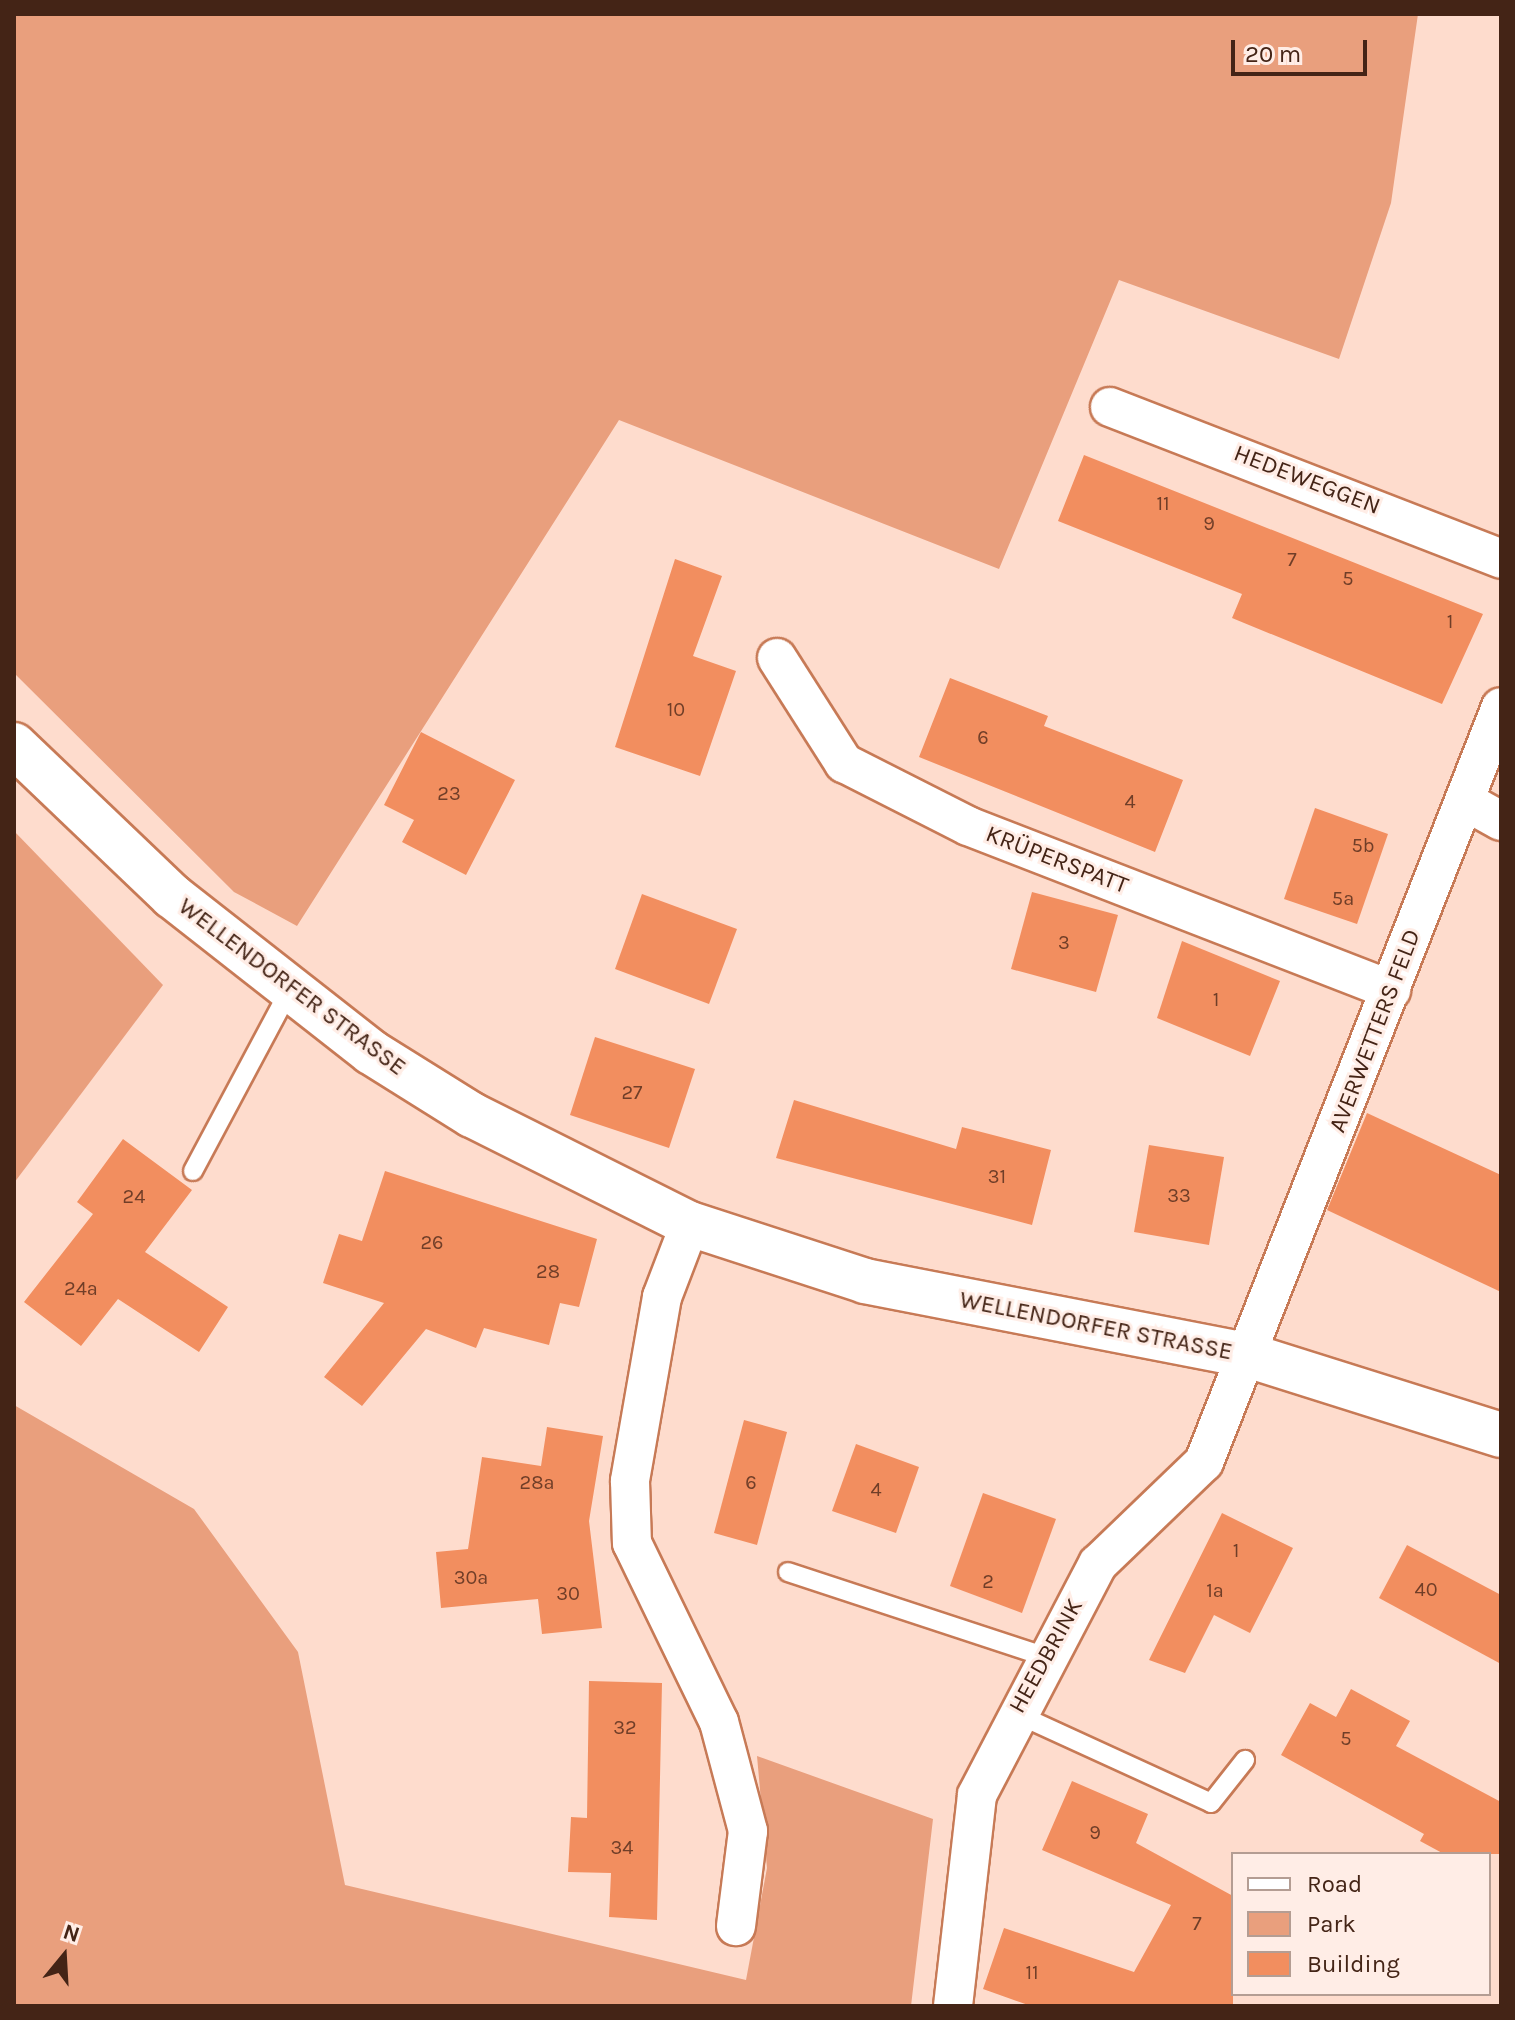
<!DOCTYPE html>
<meta charset="utf-8">
<style>
body{margin:0}
#map{position:relative;width:1515px;height:2020px;overflow:hidden;background:#fedccd;font-family:Karla,sans-serif}
div>[style]{position:absolute}
[style*='--x']{left:calc(var(--x)*1px);top:calc(var(--y)*1px);width:calc(var(--w)*1px);rotate:calc(var(--a)*1deg)}
.green>*{inset:0;background:#e99f7d}
.building>*{inset:0;background:#f28e5f}
.roads{filter:drop-shadow(2px 0 #c77a56) drop-shadow(-2px 0 #c77a56) drop-shadow(0 2px #c77a56) drop-shadow(0 -2px #c77a56)}
.lane>*{height:18px;margin:-9px;padding:0 9px;transform-origin:9px;border-radius:9px;background:#fff}
.street>*{height:38px;margin:-19px;padding:0 19px;transform-origin:19px;border-radius:19px;background:#fff}
.secondary>*{height:44px;margin:-22px;padding:0 22px;transform-origin:22px;border-radius:22px;background:#fff}
span{translate:-50% -50%;white-space:nowrap;text-align:center;line-height:1.15;-webkit-text-stroke:6px #ffede6;paint-order:stroke}
.number-label{font-size:20px;color:#703e28}
.number-label span{-webkit-text-stroke-width:0}
.street-label{font-size:24px;color:#442416}
.frame{position:absolute;inset:0;border:16px solid #442416;pointer-events:none}
.legend{position:absolute;left:1231px;top:1852px;width:260px;height:144px;box-sizing:border-box;background:#ffede6;border:2px solid #b49d93;margin:0;padding:10px 14px;list-style:none;font-size:24px;color:#442416}
.legend li{display:flex;align-items:center;gap:16px;height:40px}
.legend b{width:40px;border:2px solid #b49d93}
.north{position:absolute;left:24px;top:1916px;width:80px;height:80px;-webkit-text-stroke:6px #ffede6;paint-order:stroke;rotate:18deg;font-size:22px;font-weight:700;line-height:32px;text-align:center;color:#442416}
.north::after{content:'';display:block;margin:auto;width:28px;height:36px;background:#442416;clip-path:polygon(50% 0,100% 100%,50% 72%,0 100%)}
.scale{position:absolute;left:1231px;top:40px;width:136px;height:36px;box-sizing:border-box;border:4px solid #442416;border-top:0;padding-left:10px;font-size:24px;line-height:28px;white-space:nowrap;color:#442416;-webkit-text-stroke:6px #ffede6;paint-order:stroke}
</style>
<div id="map">
<div class="green">
<div style="clip-path:polygon(14px 14px,1418px 14px,1391px 203px,1339px 359px,1119px 280px,999px 569px,619px 420px,297px 926px,234px 892px,14px 673px)"></div>
<div style="clip-path:polygon(14px 831px,163px 985px,14px 1183px)"></div>
<div style="clip-path:polygon(14px 1405px,194px 1509px,298px 1652px,345px 1885px,746px 1980px,767px 1868px,757px 1756px,933px 1819px,911px 2006px,14px 2006px)"></div>
</div>
<div class="building">
<div style="clip-path:polygon(1084px 455px,1483px 614px,1442px 704px,1232px 618px,1242px 594px,1058px 521px)"></div>
<div style="clip-path:polygon(675px 559px,722px 576px,693px 656px,736px 671px,700px 776px,615px 747px)"></div>
<div style="clip-path:polygon(950px 678px,1048px 716px,1044px 726px,1183px 780px,1155px 852px,919px 757px)"></div>
<div style="clip-path:polygon(421px 732px,515px 780px,466px 875px,402px 842px,414px 820px,384px 805px)"></div>
<div style="clip-path:polygon(1315px 808px,1388px 834px,1357px 924px,1284px 899px)"></div>
<div style="clip-path:polygon(1032px 892px,1118px 915px,1096px 992px,1011px 969px)"></div>
<div style="clip-path:polygon(642px 894px,737px 929px,709px 1004px,615px 969px)"></div>
<div style="clip-path:polygon(1182px 941px,1280px 981px,1250px 1056px,1157px 1018px)"></div>
<div style="clip-path:polygon(595px 1037px,695px 1069px,669px 1148px,570px 1115px)"></div>
<div style="clip-path:polygon(794px 1100px,956px 1149px,962px 1127px,1051px 1150px,1032px 1225px,776px 1158px)"></div>
<div style="clip-path:polygon(1367px 1113px,1501px 1175px,1501px 1292px,1327px 1210px)"></div>
<div style="clip-path:polygon(123px 1139px,192px 1190px,145px 1252px,228px 1307px,199px 1352px,118px 1299px,81px 1346px,24px 1302px,93px 1214px,77px 1202px)"></div>
<div style="clip-path:polygon(1149px 1145px,1224px 1157px,1209px 1245px,1134px 1232px)"></div>
<div style="clip-path:polygon(385px 1171px,597px 1239px,579px 1307px,560px 1303px,549px 1345px,484px 1328px,476px 1348px,426px 1329px,362px 1406px,324px 1377px,384px 1303px,323px 1283px,339px 1234px,362px 1241px)"></div>
<div style="clip-path:polygon(744px 1420px,787px 1432px,757px 1545px,714px 1533px)"></div>
<div style="clip-path:polygon(547px 1427px,603px 1436px,589px 1521px,602px 1628px,542px 1634px,538px 1599px,441px 1608px,436px 1552px,468px 1549px,482px 1457px,541px 1466px)"></div>
<div style="clip-path:polygon(856px 1444px,919px 1467px,896px 1533px,832px 1511px)"></div>
<div style="clip-path:polygon(983px 1493px,1056px 1519px,1022px 1613px,950px 1586px)"></div>
<div style="clip-path:polygon(1222px 1513px,1293px 1548px,1250px 1633px,1214px 1615px,1185px 1673px,1149px 1660px)"></div>
<div style="clip-path:polygon(1407px 1545px,1501px 1595px,1501px 1664px,1379px 1598px)"></div>
<div style="clip-path:polygon(589px 1681px,662px 1683px,657px 1920px,609px 1917px,611px 1873px,568px 1872px,571px 1817px,587px 1818px)"></div>
<div style="clip-path:polygon(1351px 1689px,1410px 1721px,1396px 1746px,1501px 1802px,1501px 1854px,1444px 1854px,1420px 1841px,1424px 1834px,1281px 1755px,1310px 1703px,1336px 1717px)"></div>
<div style="clip-path:polygon(1072px 1781px,1148px 1814px,1136px 1843px,1233px 1896px,1233px 2006px,1031px 2006px,983px 1989px,1004px 1928px,1134px 1972px,1171px 1905px,1042px 1850px)"></div>
</div>
<div class="roads">
<div class="lane">
<div style="--x:193;--y:1171;--w:204;--a:-61.9"></div>
<div style="--x:788;--y:1572;--w:269;--a:18.2"></div>
<div style="--x:1017;--y:1714;--w:213;--a:24.6"></div>
<div style="--x:1211;--y:1803;--w:55;--a:-51.7"></div>
</div>
<div class="street">
<div style="--x:1110;--y:407;--w:420;--a:21.2"></div>
<div style="--x:777;--y:658;--w:125;--a:57.5"></div>
<div style="--x:844;--y:763;--w:139;--a:26.9"></div>
<div style="--x:968;--y:826;--w:454;--a:21.2"></div>
<div style="--x:1465;--y:801;--w:41;--a:29.1"></div>
<div style="--x:690;--y:1224;--w:78;--a:111"></div>
<div style="--x:662;--y:1297;--w:187;--a:99.9"></div>
<div style="--x:630;--y:1481;--w:62;--a:88.2"></div>
<div style="--x:632;--y:1543;--w:199;--a:64.1"></div>
<div style="--x:719;--y:1722;--w:113;--a:75.1"></div>
<div style="--x:748;--y:1831;--w:96;--a:97.2"></div>
<div style="--x:953;--y:2006;--w:212;--a:-83.5"></div>
<div style="--x:977;--y:1795;--w:261;--a:-62.4"></div>
<div style="--x:1098;--y:1564;--w:147;--a:-43.9"></div>
<div style="--x:1204;--y:1462;--w:811;--a:-68.53"></div>
</div>
<div class="secondary">
<div style="--x:14;--y:745;--w:219;--a:43.7"></div>
<div style="--x:172;--y:896;--w:253;--a:38.1"></div>
<div style="--x:371;--y:1052;--w:119;--a:32"></div>
<div style="--x:472;--y:1115;--w:244;--a:26.6"></div>
<div style="--x:690;--y:1224;--w:184;--a:18"></div>
<div style="--x:865;--y:1281;--w:389;--a:11"></div>
<div style="--x:1247;--y:1355;--w:266;--a:17.5"></div>
</div>
</div>
<div class="number-label">
<span style="left:1163px;top:503px">11</span>
<span style="left:1209px;top:523px">9</span>
<span style="left:1292px;top:559px">7</span>
<span style="left:1348px;top:578px">5</span>
<span style="left:1450px;top:621px">1</span>
<span style="left:676px;top:709px">10</span>
<span style="left:983px;top:737px">6</span>
<span style="left:449px;top:793px">23</span>
<span style="left:1130px;top:801px">4</span>
<span style="left:1363px;top:845px">5b</span>
<span style="left:1343px;top:898px">5a</span>
<span style="left:1064px;top:942px">3</span>
<span style="left:1216px;top:999px">1</span>
<span style="left:632px;top:1092px">27</span>
<span style="left:997px;top:1176px">31</span>
<span style="left:1179px;top:1195px">33</span>
<span style="left:134px;top:1196px">24</span>
<span style="left:432px;top:1242px">26</span>
<span style="left:548px;top:1271px">28</span>
<span style="left:81px;top:1288px">24a</span>
<span style="left:537px;top:1482px">28a</span>
<span style="left:751px;top:1482px">6</span>
<span style="left:876px;top:1489px">4</span>
<span style="left:1236px;top:1550px">1</span>
<span style="left:471px;top:1577px">30a</span>
<span style="left:988px;top:1581px">2</span>
<span style="left:1426px;top:1589px">40</span>
<span style="left:1215px;top:1590px">1a</span>
<span style="left:568px;top:1593px">30</span>
<span style="left:625px;top:1727px">32</span>
<span style="left:1346px;top:1738px">5</span>
<span style="left:1095px;top:1832px">9</span>
<span style="left:622px;top:1847px">34</span>
<span style="left:1197px;top:1923px">7</span>
<span style="left:1032px;top:1972px">11</span>
</div>
<div class="street-label">
<span style="left:1307px;top:480px;rotate:21deg">HEDEWEGGEN</span>
<span style="left:1057px;top:860px;rotate:21deg">KRÜPERSPATT</span>
<span style="left:292px;top:987px;rotate:37deg">WELLENDORFER STRASSE</span>
<span style="left:1375px;top:1031px;rotate:-69deg">AVERWETTERS FELD</span>
<span style="left:1096px;top:1326px;rotate:11deg">WELLENDORFER STRASSE</span>
<span style="left:1046px;top:1656px;rotate:-61deg">HEEDBRINK</span>
</div>
<div class="frame"></div>
<ul class="legend">
<li><b style="height:10px;background:#fff"></b>Road</li>
<li><b style="height:22px;background:#e99f7d"></b>Park</li>
<li><b style="height:22px;background:#f28e5f"></b>Building</li>
</ul>
<div class="north">N</div>
<div class="scale">20 m</div>
</div>
